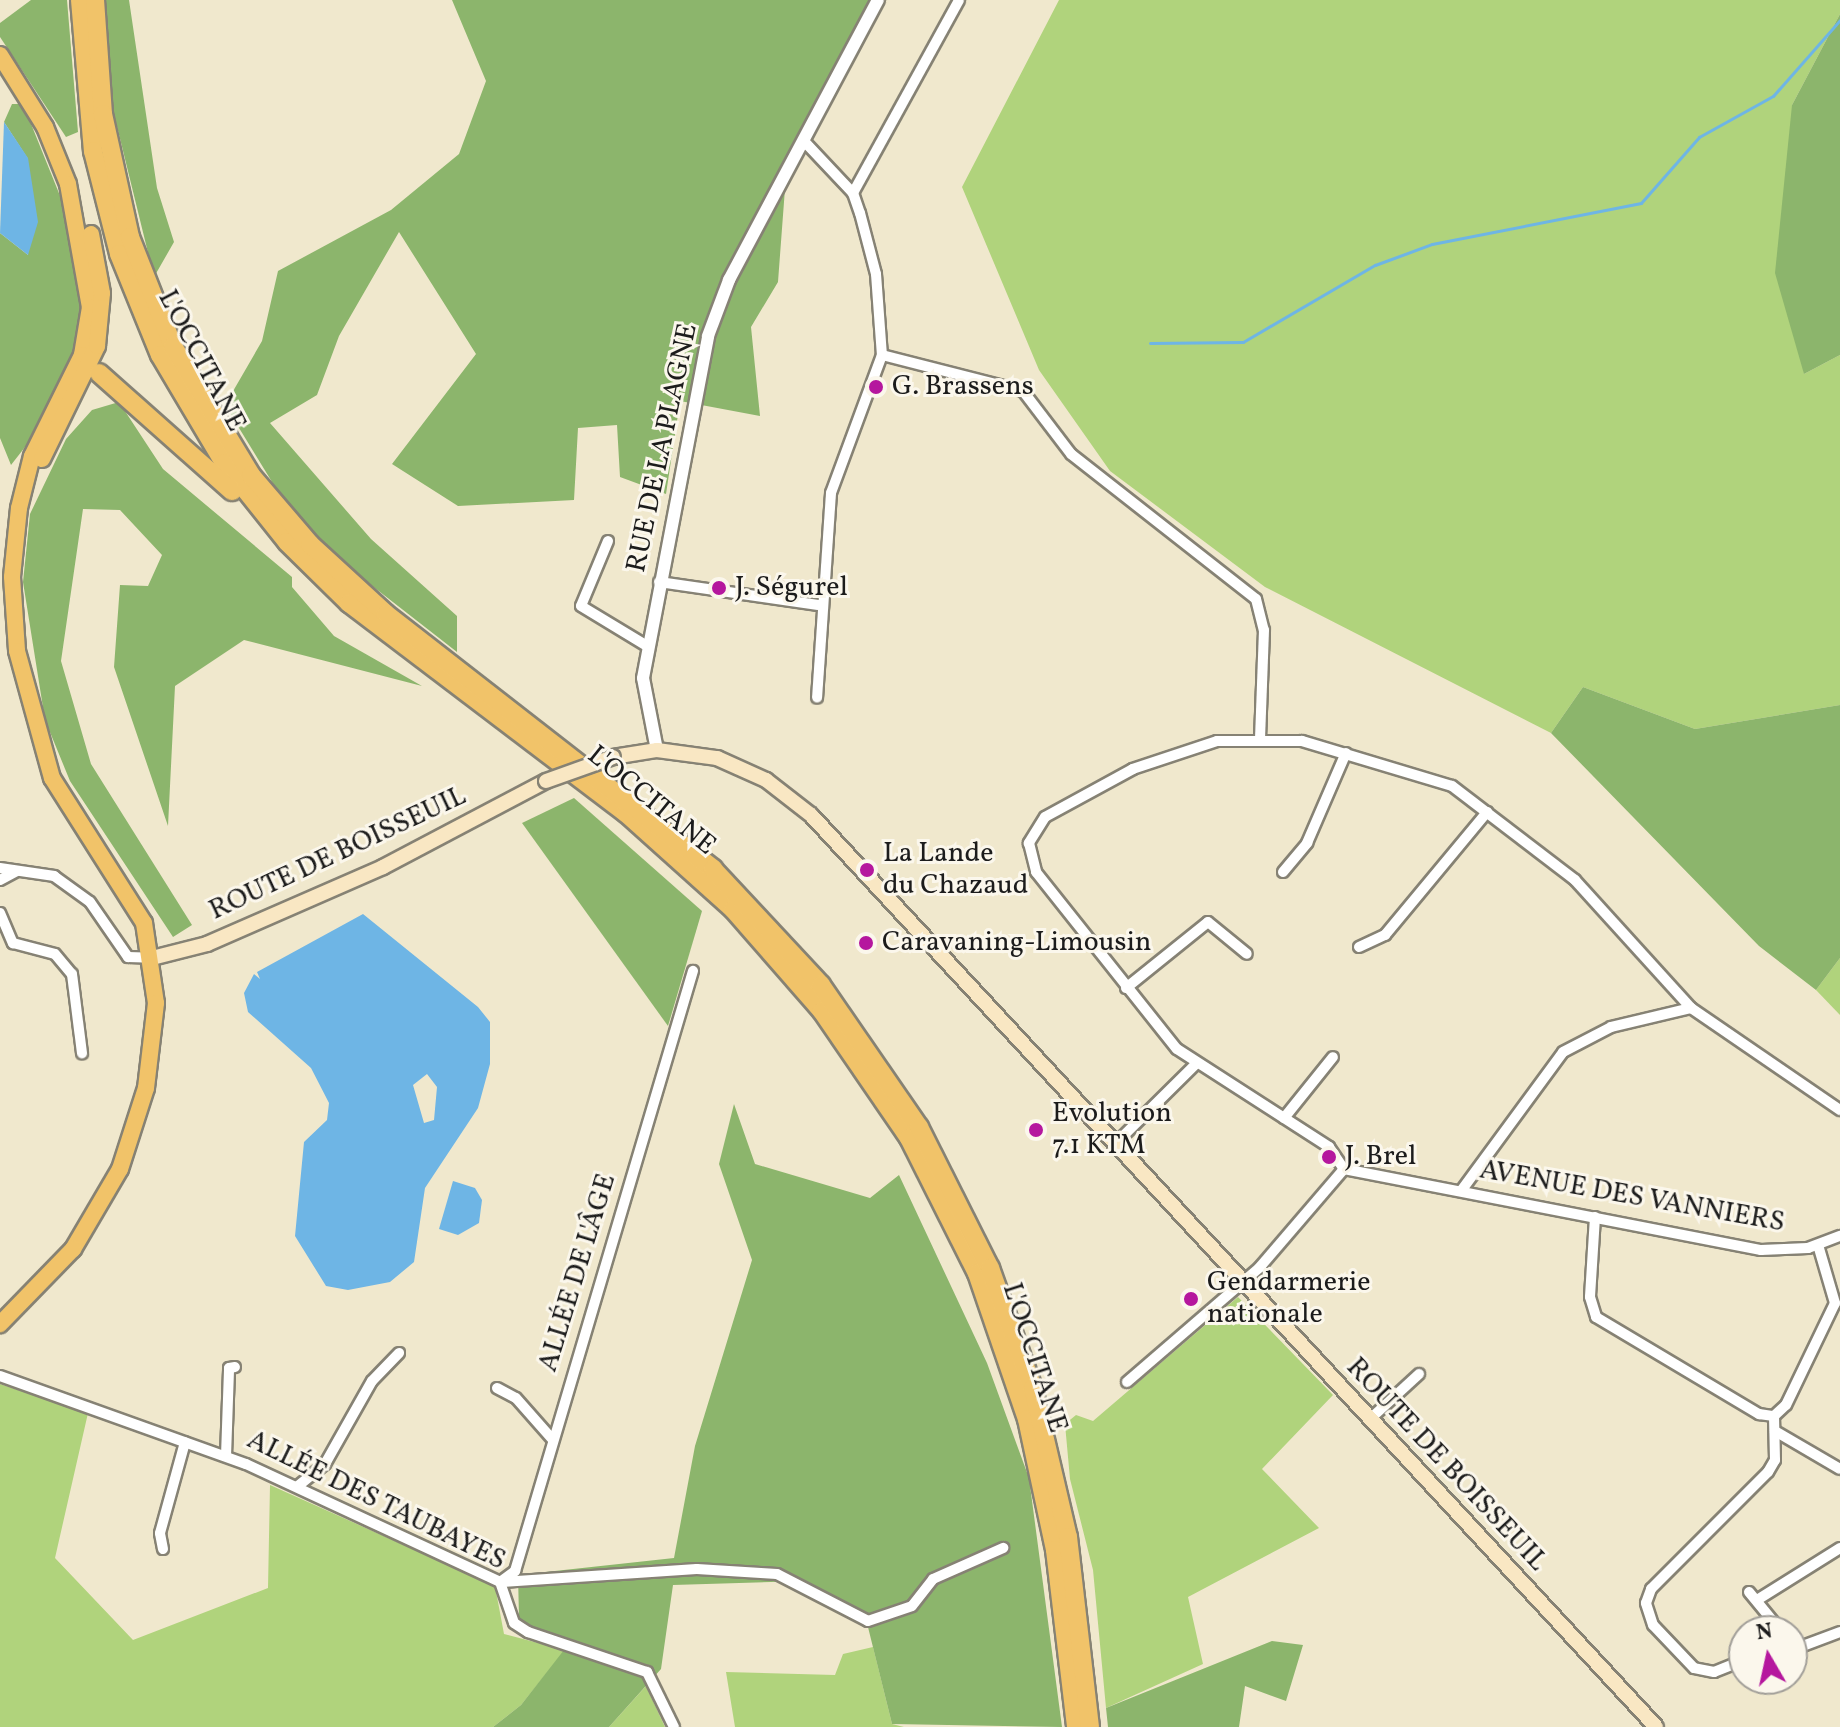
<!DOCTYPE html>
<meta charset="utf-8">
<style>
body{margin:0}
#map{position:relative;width:1840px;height:1727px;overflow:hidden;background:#f0e8cd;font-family:Vollkorn,serif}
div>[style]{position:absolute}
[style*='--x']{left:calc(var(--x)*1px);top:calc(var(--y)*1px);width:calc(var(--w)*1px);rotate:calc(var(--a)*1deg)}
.green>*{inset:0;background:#b0d37c}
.forest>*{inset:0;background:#8cb56c}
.water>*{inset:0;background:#6eb5e5}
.stream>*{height:3px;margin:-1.5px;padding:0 1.5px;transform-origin:1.5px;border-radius:1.5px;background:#6eb5e5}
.roads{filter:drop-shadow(2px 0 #868274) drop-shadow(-2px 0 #868274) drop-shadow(0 2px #868274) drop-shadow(0 -2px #868274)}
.minor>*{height:10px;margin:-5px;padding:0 5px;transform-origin:5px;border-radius:5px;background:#fff}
.tertiary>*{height:12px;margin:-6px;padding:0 6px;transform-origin:6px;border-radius:6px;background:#fff}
.secondary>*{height:14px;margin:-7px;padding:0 7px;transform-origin:7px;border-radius:7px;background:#f9e7c3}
.primary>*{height:16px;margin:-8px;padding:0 8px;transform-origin:8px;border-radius:8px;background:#f1c369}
.motorway>*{height:18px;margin:-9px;padding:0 9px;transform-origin:9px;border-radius:9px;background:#f1c369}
.bridges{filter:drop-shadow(2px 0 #868274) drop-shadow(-2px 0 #868274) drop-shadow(0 2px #868274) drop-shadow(0 -2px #868274)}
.secondary-bridge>*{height:14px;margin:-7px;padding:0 7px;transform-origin:7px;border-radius:7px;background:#f9e7c3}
.dots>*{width:22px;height:22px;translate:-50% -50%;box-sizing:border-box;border:4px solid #fbf7ec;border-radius:50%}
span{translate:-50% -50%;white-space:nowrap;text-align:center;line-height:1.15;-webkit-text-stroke:6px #fbf7ec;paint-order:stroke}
.street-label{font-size:28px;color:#1c1c1c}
.poi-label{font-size:28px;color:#1c1c1c}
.left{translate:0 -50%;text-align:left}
.north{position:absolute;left:1728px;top:1615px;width:80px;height:80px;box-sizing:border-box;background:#fbf7ec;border:2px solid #a29f99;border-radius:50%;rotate:351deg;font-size:22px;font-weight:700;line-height:32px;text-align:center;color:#1c1c1c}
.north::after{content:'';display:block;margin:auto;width:28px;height:36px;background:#b5179e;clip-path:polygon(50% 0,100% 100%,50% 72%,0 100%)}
</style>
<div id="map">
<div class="green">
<div style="clip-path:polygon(1059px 0,1840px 0,1840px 14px,1792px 105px,1804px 374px,1840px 355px,1840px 705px,1695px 729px,1583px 687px,1551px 733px,1265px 587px,1110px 471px,1039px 370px,962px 187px)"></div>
<div style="clip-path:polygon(1840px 958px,1840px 1015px,1816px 990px)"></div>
<div style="clip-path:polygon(1238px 1297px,1333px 1395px,1262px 1469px,1319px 1528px,1188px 1597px,1203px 1664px,1106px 1708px,1093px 1570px,1070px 1479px,1065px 1424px,1076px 1415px,1093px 1421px)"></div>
<div style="clip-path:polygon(0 1384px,88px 1413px,55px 1558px,133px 1640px,268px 1588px,270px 1485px,495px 1586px,504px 1634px,565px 1650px,521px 1705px,493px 1727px,0 1727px)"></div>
<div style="clip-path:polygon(873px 1647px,892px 1724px,904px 1727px,735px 1727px,726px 1672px,835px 1675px,843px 1654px)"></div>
<div style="clip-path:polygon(646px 1686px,665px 1727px,609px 1727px)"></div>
</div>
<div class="forest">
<div style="clip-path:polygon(31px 0,67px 0,78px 132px,66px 137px,0 37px,0 23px)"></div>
<div style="clip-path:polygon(105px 0,129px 0,157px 188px,174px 242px,154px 277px,112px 106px)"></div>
<div style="clip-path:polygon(452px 0,870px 0,787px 162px,778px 282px,751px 327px,760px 416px,680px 401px,666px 494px,620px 477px,617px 425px,578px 428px,574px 500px,458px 506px,392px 464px,476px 354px,399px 232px,339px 336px,317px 395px,270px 423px,371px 539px,457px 616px,457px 652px,339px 560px,288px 508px,225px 405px,262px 341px,278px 271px,391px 210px,459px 154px,486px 81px)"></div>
<div style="clip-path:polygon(1840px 14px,1840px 355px,1804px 374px,1775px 273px,1792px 105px)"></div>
<div style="clip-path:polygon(12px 104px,23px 104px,71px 223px,83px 329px,36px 433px,11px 465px,0 438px,0 233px,28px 255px,28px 159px,4px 122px)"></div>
<div style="clip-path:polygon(119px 402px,163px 469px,292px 577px,292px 587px,334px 636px,422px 686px,244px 640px,175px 686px,168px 826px,114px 667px,120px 585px,148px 586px,162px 555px,120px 510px,83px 509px,61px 661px,91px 764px,192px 925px,173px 937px,70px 781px,45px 720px,23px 582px,30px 514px,66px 439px,92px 410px)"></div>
<div style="clip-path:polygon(1583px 687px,1695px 729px,1840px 705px,1840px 958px,1816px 990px,1759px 946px,1551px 733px)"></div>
<div style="clip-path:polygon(574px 798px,702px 911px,668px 1026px,522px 823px)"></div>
<div style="clip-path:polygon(734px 1104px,755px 1164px,870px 1198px,899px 1175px,987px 1363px,1029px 1478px,1062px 1727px,892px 1724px,865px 1615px,806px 1581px,673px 1585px,661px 1669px,609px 1727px,493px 1727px,521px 1705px,564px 1650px,519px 1618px,518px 1575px,674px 1558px,695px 1446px,752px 1260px,719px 1164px)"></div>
<div style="clip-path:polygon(1272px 1641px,1303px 1645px,1286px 1701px,1245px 1686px,1239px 1727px,1108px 1727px,1106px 1708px)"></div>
</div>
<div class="water">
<div style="clip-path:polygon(4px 122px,28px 158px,38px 222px,28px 255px,0 233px)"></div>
<div style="clip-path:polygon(evenodd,363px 914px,478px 1007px,490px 1022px,490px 1064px,478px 1108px,425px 1188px,414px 1262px,390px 1282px,348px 1290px,326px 1286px,295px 1236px,304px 1142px,327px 1120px,329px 1103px,311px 1068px,248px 1012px,244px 993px,254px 974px,260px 979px,257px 972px,363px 914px,427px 1074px,437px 1087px,434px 1120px,424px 1123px,413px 1085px,427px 1074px)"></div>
<div style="clip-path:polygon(453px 1181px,475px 1188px,482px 1200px,479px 1223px,458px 1235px,439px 1229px)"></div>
</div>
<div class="stream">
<div style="--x:1150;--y:343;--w:93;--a:-0.6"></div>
<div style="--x:1243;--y:342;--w:153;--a:-30.3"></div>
<div style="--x:1375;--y:265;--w:61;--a:-20.2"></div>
<div style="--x:1432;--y:244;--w:213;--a:-11.1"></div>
<div style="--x:1641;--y:203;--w:88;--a:-48.7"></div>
<div style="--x:1699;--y:137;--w:85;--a:-29"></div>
<div style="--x:1773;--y:96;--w:101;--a:-48.6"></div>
</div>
<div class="roads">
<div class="minor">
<div style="--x:803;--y:140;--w:73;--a:46.7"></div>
<div style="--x:853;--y:193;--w:21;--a:71"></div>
<div style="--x:860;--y:213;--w:63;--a:75.3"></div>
<div style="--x:876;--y:274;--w:81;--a:85.8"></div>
<div style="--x:882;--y:355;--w:147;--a:110.3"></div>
<div style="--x:831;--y:493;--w:205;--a:93.9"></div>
<div style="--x:853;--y:193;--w:220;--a:-61.2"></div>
<div style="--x:882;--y:355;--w:146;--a:14.3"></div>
<div style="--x:1023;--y:391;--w:79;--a:52.7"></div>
<div style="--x:1071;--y:454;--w:235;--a:38.1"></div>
<div style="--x:1256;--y:599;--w:32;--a:76"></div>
<div style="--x:1264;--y:630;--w:107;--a:92.1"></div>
<div style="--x:608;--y:541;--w:70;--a:112.6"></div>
<div style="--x:581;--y:606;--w:77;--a:31.2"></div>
<div style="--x:659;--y:582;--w:161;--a:8.2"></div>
<div style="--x:0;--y:868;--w:55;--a:8.4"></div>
<div style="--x:54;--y:876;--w:44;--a:35.8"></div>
<div style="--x:90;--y:902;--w:67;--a:55.4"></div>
<div style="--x:128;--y:957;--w:24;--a:2"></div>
<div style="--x:1283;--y:872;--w:38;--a:-50"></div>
<div style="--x:1307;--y:843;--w:98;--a:-66.6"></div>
<div style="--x:0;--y:880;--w:19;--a:-28"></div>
<div style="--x:0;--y:913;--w:33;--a:67"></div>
<div style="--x:13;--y:943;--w:43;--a:14.7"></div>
<div style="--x:55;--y:954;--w:26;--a:50"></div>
<div style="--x:72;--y:974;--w:80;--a:82.8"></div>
<div style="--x:1359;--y:947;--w:29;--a:-25"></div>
<div style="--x:1385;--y:935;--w:160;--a:-50.3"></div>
<div style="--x:1126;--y:988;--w:105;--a:-38.8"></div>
<div style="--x:1208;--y:922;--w:50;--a:39.4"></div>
<div style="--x:1840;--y:1110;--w:181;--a:-145.6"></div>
<div style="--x:1691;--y:1008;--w:173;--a:-132.2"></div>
<div style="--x:1575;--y:880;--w:155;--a:-142.6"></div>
<div style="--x:1452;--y:786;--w:157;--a:-163.3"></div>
<div style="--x:1302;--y:741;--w:85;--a:180"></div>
<div style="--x:1217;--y:741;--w:89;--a:161.6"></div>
<div style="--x:1133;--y:769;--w:100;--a:151.4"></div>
<div style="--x:1045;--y:817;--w:31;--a:122"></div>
<div style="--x:1029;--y:843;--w:30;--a:76"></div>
<div style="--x:1036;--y:872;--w:226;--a:51.5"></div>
<div style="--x:1177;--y:1049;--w:181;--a:32.8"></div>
<div style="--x:1329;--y:1147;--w:27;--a:56"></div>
<div style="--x:1344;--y:1169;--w:425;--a:11"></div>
<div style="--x:1761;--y:1250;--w:47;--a:-2.4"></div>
<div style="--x:1808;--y:1248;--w:34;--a:-21"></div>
<div style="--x:1284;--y:1118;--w:78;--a:-51.2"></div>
<div style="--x:1113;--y:1146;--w:118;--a:-44.7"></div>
<div style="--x:1461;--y:1191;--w:172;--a:-53.7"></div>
<div style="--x:1563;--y:1052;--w:54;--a:-27.5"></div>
<div style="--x:1611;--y:1027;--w:82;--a:-13.4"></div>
<div style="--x:1595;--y:1217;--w:80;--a:93.6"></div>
<div style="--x:1590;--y:1297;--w:21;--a:73"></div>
<div style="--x:1596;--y:1317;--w:190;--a:30.8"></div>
<div style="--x:1759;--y:1414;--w:15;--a:8"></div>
<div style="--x:1774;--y:1416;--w:16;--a:-43"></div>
<div style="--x:1786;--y:1405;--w:113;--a:-64.3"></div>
<div style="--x:1835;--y:1303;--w:60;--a:-106.3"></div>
<div style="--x:0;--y:1376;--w:261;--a:19.7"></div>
<div style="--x:246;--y:1464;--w:280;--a:24.9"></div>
<div style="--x:500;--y:1582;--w:43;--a:71.1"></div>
<div style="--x:514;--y:1623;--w:17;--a:33"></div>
<div style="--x:528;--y:1632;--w:126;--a:18.6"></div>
<div style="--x:647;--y:1672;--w:61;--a:63.9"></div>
<div style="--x:1127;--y:1382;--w:176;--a:-40.8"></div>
<div style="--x:1260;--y:1267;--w:129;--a:-49.4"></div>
<div style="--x:497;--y:1388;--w:21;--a:28"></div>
<div style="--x:516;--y:1398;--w:56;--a:48.6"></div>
<div style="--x:1369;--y:1420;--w:68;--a:-42.6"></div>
<div style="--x:1775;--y:1431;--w:75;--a:30.3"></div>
<div style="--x:226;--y:1456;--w:88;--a:-88"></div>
<div style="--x:229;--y:1368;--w:6;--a:-9"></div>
<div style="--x:298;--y:1486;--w:35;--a:-39"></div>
<div style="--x:325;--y:1464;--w:95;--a:-60.5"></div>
<div style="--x:372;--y:1381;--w:39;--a:-46"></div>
<div style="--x:163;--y:1549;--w:16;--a:-101"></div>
<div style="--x:160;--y:1533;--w:94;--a:-74.6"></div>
<div style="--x:500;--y:1582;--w:19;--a:-36"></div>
<div style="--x:515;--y:1571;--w:626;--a:-73.48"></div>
<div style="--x:502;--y:1582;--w:195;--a:-3.8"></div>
<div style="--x:697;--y:1569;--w:80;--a:3.6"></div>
<div style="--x:777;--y:1574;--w:102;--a:27.3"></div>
<div style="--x:868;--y:1621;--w:46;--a:-18.8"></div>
<div style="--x:912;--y:1606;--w:34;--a:-52"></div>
<div style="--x:933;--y:1579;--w:77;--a:-23.9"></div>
<div style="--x:1749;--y:1592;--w:50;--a:50.6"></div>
<div style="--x:1757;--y:1600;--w:98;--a:-32.1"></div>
<div style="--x:1792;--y:1650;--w:51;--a:-20.6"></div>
<div style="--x:1744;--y:1660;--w:32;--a:158"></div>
<div style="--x:1714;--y:1672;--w:20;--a:-169"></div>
<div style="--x:1694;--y:1668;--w:59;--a:-133.6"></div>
<div style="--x:1653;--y:1625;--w:23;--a:-108"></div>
<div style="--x:1646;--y:1603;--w:15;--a:-70"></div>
<div style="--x:1651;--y:1589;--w:165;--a:-45"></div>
<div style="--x:1768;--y:1472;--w:14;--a:-60"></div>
<div style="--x:1775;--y:1460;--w:44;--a:-91.3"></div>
</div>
<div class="tertiary">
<div style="--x:657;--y:750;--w:73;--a:-101"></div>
<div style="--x:643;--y:678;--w:348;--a:-79.2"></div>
<div style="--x:708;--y:336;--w:60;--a:-69.4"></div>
<div style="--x:729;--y:280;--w:317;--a:-62"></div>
</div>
<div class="secondary">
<div style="--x:613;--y:757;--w:45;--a:-9"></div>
<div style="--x:657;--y:750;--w:61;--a:7.6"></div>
<div style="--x:717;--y:758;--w:54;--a:24.2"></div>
<div style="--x:766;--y:780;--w:57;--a:37.9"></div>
<div style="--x:811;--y:815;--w:1243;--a:47.18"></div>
<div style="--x:152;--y:958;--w:57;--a:-14.3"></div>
<div style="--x:207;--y:944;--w:192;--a:-23.6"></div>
<div style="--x:383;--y:867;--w:184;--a:-27.8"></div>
</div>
<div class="primary">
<div style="--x:0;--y:55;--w:85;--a:58"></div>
<div style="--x:45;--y:127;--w:61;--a:68"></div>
<div style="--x:68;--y:184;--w:125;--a:79.9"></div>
<div style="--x:90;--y:307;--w:49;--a:99.5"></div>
<div style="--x:82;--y:355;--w:113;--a:116.3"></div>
<div style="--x:32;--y:456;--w:54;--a:104"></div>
<div style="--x:19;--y:508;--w:69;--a:95.8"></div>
<div style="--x:12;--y:577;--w:74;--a:86.1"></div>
<div style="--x:17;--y:651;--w:132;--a:74.6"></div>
<div style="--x:52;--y:778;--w:172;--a:57.6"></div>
<div style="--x:144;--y:923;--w:81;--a:81.5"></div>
<div style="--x:156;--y:1003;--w:86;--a:96.7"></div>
<div style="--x:146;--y:1088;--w:85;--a:107.8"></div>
<div style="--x:120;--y:1169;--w:93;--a:120.4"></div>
<div style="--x:73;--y:1249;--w:105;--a:134.2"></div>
<div style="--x:42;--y:459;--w:126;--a:-64"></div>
<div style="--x:97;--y:346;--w:53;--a:-84.6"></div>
<div style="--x:102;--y:293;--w:60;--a:-100.6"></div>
</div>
<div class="motorway">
<div style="--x:80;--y:0;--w:152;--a:85.1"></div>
<div style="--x:93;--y:151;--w:106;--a:75.8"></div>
<div style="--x:119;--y:254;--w:109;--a:67.9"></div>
<div style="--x:160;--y:355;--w:126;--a:59.3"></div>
<div style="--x:224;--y:463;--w:101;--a:51.4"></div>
<div style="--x:287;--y:542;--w:87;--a:44.5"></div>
<div style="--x:349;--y:603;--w:348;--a:37.2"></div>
<div style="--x:626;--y:813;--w:144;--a:41.9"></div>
<div style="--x:733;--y:909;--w:135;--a:48.9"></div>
<div style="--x:822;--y:1011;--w:154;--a:55.6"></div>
<div style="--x:909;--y:1138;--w:151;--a:63.3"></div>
<div style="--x:977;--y:1273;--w:154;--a:71.1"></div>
<div style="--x:1027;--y:1419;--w:134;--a:77.9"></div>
<div style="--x:1055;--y:1550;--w:178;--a:83.2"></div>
<div style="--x:95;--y:0;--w:114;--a:86"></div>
<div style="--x:103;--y:114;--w:126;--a:77.6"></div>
<div style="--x:130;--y:237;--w:117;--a:68.5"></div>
<div style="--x:173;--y:346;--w:151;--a:58.8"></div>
<div style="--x:251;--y:475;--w:91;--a:49.5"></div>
<div style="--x:310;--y:544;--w:103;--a:42.6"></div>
<div style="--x:386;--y:614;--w:415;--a:37.9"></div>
<div style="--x:713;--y:869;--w:158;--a:47"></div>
<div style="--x:821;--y:985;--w:173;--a:55.4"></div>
<div style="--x:919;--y:1127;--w:158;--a:63.3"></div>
<div style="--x:990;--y:1268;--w:127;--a:70.3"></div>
<div style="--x:1033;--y:1388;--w:153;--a:76.8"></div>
<div style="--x:1068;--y:1537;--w:191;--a:83.4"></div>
<div style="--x:99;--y:373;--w:178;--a:41.6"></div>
</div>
</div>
<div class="bridges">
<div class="secondary-bridge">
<div style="--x:546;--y:781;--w:71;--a:-19.7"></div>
</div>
</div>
<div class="dots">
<div style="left:876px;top:387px;background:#b5179e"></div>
<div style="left:719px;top:588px;background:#b5179e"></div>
<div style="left:867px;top:870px;background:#b5179e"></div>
<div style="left:866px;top:943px;background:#b5179e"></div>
<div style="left:1036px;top:1130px;background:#b5179e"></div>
<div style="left:1329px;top:1157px;background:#b5179e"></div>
<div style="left:1191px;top:1299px;background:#b5179e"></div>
</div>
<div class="street-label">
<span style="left:201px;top:361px;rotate:62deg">L'OCCITANE</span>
<span style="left:663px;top:448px;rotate:-78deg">RUE DE LA PLAGNE</span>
<span style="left:651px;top:801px;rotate:39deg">L'OCCITANE</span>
<span style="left:338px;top:854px;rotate:-25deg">ROUTE DE BOISSEUIL</span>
<span style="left:1632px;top:1197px;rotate:10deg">AVENUE DES VANNIERS</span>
<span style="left:578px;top:1273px;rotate:-73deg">ALLÉE DE L'ÂGE</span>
<span style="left:1034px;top:1358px;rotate:72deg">L'OCCITANE</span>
<span style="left:1446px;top:1465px;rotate:47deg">ROUTE DE BOISSEUIL</span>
<span style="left:376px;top:1501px;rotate:26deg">ALLÉE DES TAUBAYES</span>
</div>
<div class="poi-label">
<span class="left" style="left:892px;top:387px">G. Brassens</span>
<span class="left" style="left:735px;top:588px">J. Ségurel</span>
<span class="left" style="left:883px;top:870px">La Lande<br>du Chazaud</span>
<span class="left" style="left:882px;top:943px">Caravaning-Limousin</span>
<span class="left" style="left:1052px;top:1130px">Evolution<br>7.1 KTM</span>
<span class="left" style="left:1345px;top:1157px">J. Brel</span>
<span class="left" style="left:1207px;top:1299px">Gendarmerie<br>nationale</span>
</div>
<div class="north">N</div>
</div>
